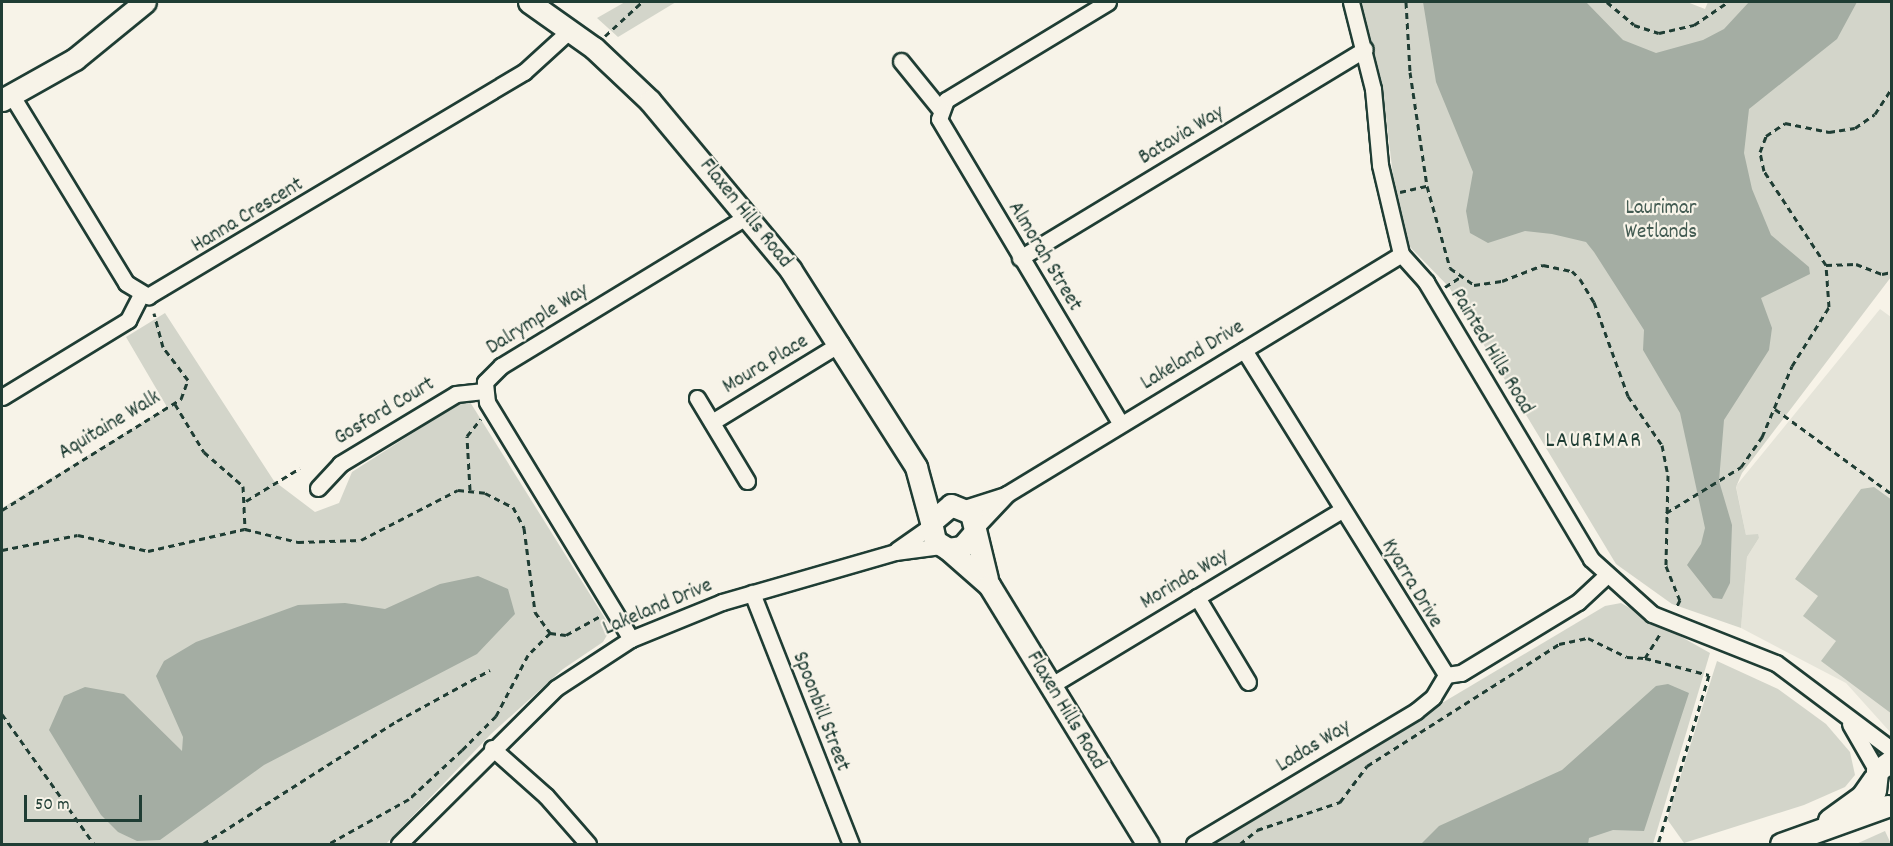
<!DOCTYPE html>
<style>
body{margin:0}
#map{position:relative;width:1893px;height:846px;overflow:hidden;background:#f7f3e8;font-family:Dekko,sans-serif}
div>[style]{position:absolute}
[style*='--x']{left:calc(var(--x)*1px);top:calc(var(--y)*1px);width:calc(var(--w)*1px);rotate:calc(var(--a)*1deg)}
.built>*{inset:0;background:#e5e4d9}
.green>*{inset:0;background:#d3d5ca}
.water>*{inset:0;background:#a4ada3}
.building>*{inset:0;background:#bbc1b6}
.path>*{height:3px;margin-top:-1.5px;transform-origin:0;background:repeating-linear-gradient(90deg,#1f3d34 0 6px,transparent 0 10.5px)}
.roads{filter:drop-shadow(2px 0 #1f3d34) drop-shadow(-2px 0 #1f3d34) drop-shadow(0 2px #1f3d34) drop-shadow(0 -2px #1f3d34)}
.street>*{height:15px;margin:-7.5px;padding:0 7.5px;transform-origin:7.5px;border-radius:7.5px;background:#f7f3e8}
.secondary>*{height:21px;margin:-10.5px;padding:0 10.5px;transform-origin:10.5px;border-radius:10.5px;background:#f7f3e8}
span{translate:-50% -50%;white-space:nowrap;text-align:center;line-height:1.15;-webkit-text-stroke:4.5px #f7f3e8;paint-order:stroke}
.street-label{font-size:21px;color:#1f3d34}
.park-label{font-size:21px;color:#435b52}
.neighbourhood-label{font-size:22px;color:#1f3d34;letter-spacing:1.5px}
.frame{position:absolute;inset:0;border:3px solid #1f3d34;pointer-events:none}
.scale{position:absolute;left:24px;top:795px;width:118px;height:27px;box-sizing:border-box;border:3px solid #1f3d34;border-top:0;padding-left:8px;font-size:18px;line-height:21px;white-space:nowrap;color:#1f3d34;-webkit-text-stroke:4px #f7f3e8;paint-order:stroke}
</style>
<div id="map">
<div class="built">
<div style="clip-path:polygon(1880px 309px,1891px 317px,1891px 733px,1846px 683px,1741px 628px,1747px 557px,1759px 538px,1746px 535px,1736px 486px)"></div>
</div>
<div class="green">
<div style="clip-path:polygon(625px 2px,676px 2px,618px 37px,597px 18px)"></div>
<div style="clip-path:polygon(1361px 2px,1687px 2px,1705px 9px,1708px 2px,1891px 2px,1891px 277px,1742px 473px,1736px 487px,1746px 535px,1758px 534px,1759px 538px,1747px 557px,1741px 628px,1672px 604px,1616px 564px,1449px 287px,1409px 246px,1394px 184px,1382px 83px)"></div>
<div style="clip-path:polygon(165px 313px,274px 481px,315px 512px,339px 503px,352px 472px,458px 404px,470px 402px,606px 620px,610px 630px,603px 642px,563px 669px,491px 734px,386px 844px,2px 844px,2px 508px,167px 407px,126px 337px)"></div>
<div style="clip-path:polygon(1621px 603px,1710px 653px,1653px 844px,1205px 844px,1605px 606px)"></div>
<div style="clip-path:polygon(1717px 661px,1778px 689px,1826px 724px,1850px 752px,1855px 775px,1845px 787px,1804px 805px,1684px 843px,1667px 819px)"></div>
<div style="clip-path:polygon(1885px 831px,1891px 844px,1856px 844px)"></div>
</div>
<div class="water">
<div style="clip-path:polygon(1423px 2px,1586px 2px,1623px 40px,1656px 53px,1703px 40px,1724px 29px,1749px 2px,1857px 2px,1837px 39px,1749px 109px,1744px 153px,1752px 189px,1771px 235px,1809px 267px,1810px 274px,1761px 298px,1772px 328px,1769px 350px,1724px 420px,1719px 481px,1732px 525px,1730px 583px,1722px 599px,1713px 598px,1687px 565px,1701px 544px,1705px 528px,1680px 413px,1643px 350px,1644px 330px,1594px 252px,1586px 242px,1552px 234px,1525px 231px,1488px 243px,1470px 233px,1466px 211px,1473px 172px,1436px 82px)"></div>
<div style="clip-path:polygon(478px 576px,508px 589px,515px 614px,477px 654px,264px 765px,160px 840px,137px 841px,118px 832px,101px 815px,49px 730px,64px 696px,85px 687px,124px 694px,182px 751px,183px 737px,156px 676px,164px 661px,196px 642px,298px 605px,345px 603px,385px 609px,440px 584px)"></div>
<div style="clip-path:polygon(1668px 684px,1689px 693px,1644px 831px,1613px 830px,1589px 838px,1588px 844px,1421px 844px,1439px 826px,1562px 770px,1656px 686px)"></div>
</div>
<div class="building">
<div style="clip-path:polygon(1874px 487px,1892px 500px,1892px 714px,1821px 661px,1836px 641px,1803px 616px,1818px 596px,1795px 579px,1861px 489px)"></div>
</div>
<div class="path">
<div style="--x:1406;--y:2;--w:70;--a:86.7"></div>
<div style="--x:1410;--y:72;--w:115;--a:81.5"></div>
<div style="--x:1427;--y:186;--w:85;--a:74.3"></div>
<div style="--x:1450;--y:268;--w:29;--a:35"></div>
<div style="--x:1474;--y:285;--w:28;--a:-8"></div>
<div style="--x:1502;--y:281;--w:44;--a:-21.3"></div>
<div style="--x:1543;--y:265;--w:30;--a:12"></div>
<div style="--x:1572;--y:271;--w:11;--a:45"></div>
<div style="--x:1580;--y:279;--w:27;--a:59"></div>
<div style="--x:1594;--y:302;--w:100;--a:70.1"></div>
<div style="--x:1628;--y:396;--w:60;--a:55.2"></div>
<div style="--x:1662;--y:445;--w:31;--a:79"></div>
<div style="--x:1668;--y:475;--w:91;--a:91.3"></div>
<div style="--x:1666;--y:566;--w:37;--a:68"></div>
<div style="--x:1680;--y:600;--w:9;--a:117"></div>
<div style="--x:1607;--y:2;--w:35;--a:40"></div>
<div style="--x:1634;--y:25;--w:26;--a:18"></div>
<div style="--x:1659;--y:33;--w:36;--a:-13"></div>
<div style="--x:1694;--y:25;--w:41;--a:-34.1"></div>
<div style="--x:605;--y:36;--w:50;--a:-42.6"></div>
<div style="--x:1400;--y:192;--w:28;--a:-13"></div>
<div style="--x:1826;--y:265;--w:30;--a:-2"></div>
<div style="--x:1856;--y:264;--w:28;--a:21"></div>
<div style="--x:1882;--y:274;--w:10;--a:-11"></div>
<div style="--x:1445;--y:287;--w:17;--a:-33"></div>
<div style="--x:175;--y:404;--w:56;--a:58.9"></div>
<div style="--x:204;--y:452;--w:52;--a:41.1"></div>
<div style="--x:243;--y:486;--w:43;--a:87.3"></div>
<div style="--x:1775;--y:409;--w:145;--a:36"></div>
<div style="--x:470;--y:490;--w:54;--a:-93.2"></div>
<div style="--x:467;--y:436;--w:22;--a:-51"></div>
<div style="--x:246;--y:501;--w:63;--a:-31.4"></div>
<div style="--x:2;--y:510;--w:211;--a:-31.8"></div>
<div style="--x:181;--y:399;--w:20;--a:-70"></div>
<div style="--x:188;--y:380;--w:41;--a:-127.1"></div>
<div style="--x:163;--y:347;--w:35;--a:-105"></div>
<div style="--x:1666;--y:513;--w:88;--a:-31.5"></div>
<div style="--x:1741;--y:467;--w:37;--a:-55"></div>
<div style="--x:1762;--y:437;--w:77;--a:-67.1"></div>
<div style="--x:1792;--y:366;--w:70;--a:-57.9"></div>
<div style="--x:1829;--y:307;--w:42;--a:-94.1"></div>
<div style="--x:1826;--y:265;--w:113;--a:-123.4"></div>
<div style="--x:1764;--y:171;--w:19;--a:-102"></div>
<div style="--x:1760;--y:152;--w:17;--a:-69"></div>
<div style="--x:1766;--y:136;--w:23;--a:-34"></div>
<div style="--x:1785;--y:123;--w:45;--a:11.6"></div>
<div style="--x:1829;--y:132;--w:26;--a:-9"></div>
<div style="--x:1855;--y:128;--w:24;--a:-35"></div>
<div style="--x:1875;--y:114;--w:31;--a:-57"></div>
<div style="--x:2;--y:550;--w:77;--a:-11.2"></div>
<div style="--x:78;--y:535;--w:72;--a:12.9"></div>
<div style="--x:148;--y:551;--w:99;--a:-12.8"></div>
<div style="--x:245;--y:529;--w:55;--a:13.8"></div>
<div style="--x:298;--y:542;--w:63;--a:-1.8"></div>
<div style="--x:361;--y:540;--w:109;--a:-27.3"></div>
<div style="--x:458;--y:490;--w:27;--a:6"></div>
<div style="--x:485;--y:493;--w:31;--a:27"></div>
<div style="--x:513;--y:507;--w:24;--a:62"></div>
<div style="--x:524;--y:528;--w:85;--a:82.5"></div>
<div style="--x:535;--y:612;--w:26;--a:54"></div>
<div style="--x:550;--y:633;--w:31;--a:135"></div>
<div style="--x:528;--y:655;--w:69;--a:117.7"></div>
<div style="--x:496;--y:716;--w:48;--a:135"></div>
<div style="--x:462;--y:750;--w:72;--a:137.2"></div>
<div style="--x:409;--y:799;--w:93;--a:150.9"></div>
<div style="--x:550;--y:633;--w:16;--a:7"></div>
<div style="--x:566;--y:635;--w:39;--a:-29"></div>
<div style="--x:1645;--y:658;--w:66;--a:14.9"></div>
<div style="--x:1709;--y:675;--w:177;--a:106.8"></div>
<div style="--x:2;--y:714;--w:159;--a:54.7"></div>
<div style="--x:203;--y:844;--w:230;--a:-32.4"></div>
<div style="--x:397;--y:721;--w:106;--a:-28.7"></div>
<div style="--x:1240;--y:844;--w:22;--a:-39"></div>
<div style="--x:1257;--y:830;--w:88;--a:-18.6"></div>
<div style="--x:1340;--y:802;--w:45;--a:-53.1"></div>
<div style="--x:1367;--y:766;--w:227;--a:-32.4"></div>
<div style="--x:1559;--y:644;--w:30;--a:-12"></div>
<div style="--x:1588;--y:638;--w:43;--a:26"></div>
<div style="--x:1627;--y:657;--w:18;--a:3"></div>
<div style="--x:1645;--y:658;--w:28;--a:-58"></div>
</div>
<div class="roads">
<div class="street">
<div style="--x:1108;--y:2;--w:189;--a:148.8"></div>
<div style="--x:946;--y:100;--w:20;--a:110"></div>
<div style="--x:939;--y:119;--w:355;--a:59.2"></div>
<div style="--x:1351;--y:2;--w:90;--a:75.8"></div>
<div style="--x:1373;--y:89;--w:76;--a:84.7"></div>
<div style="--x:1380;--y:165;--w:91;--a:76.7"></div>
<div style="--x:1401;--y:254;--w:38;--a:48"></div>
<div style="--x:1426;--y:282;--w:322;--a:59.2"></div>
<div style="--x:1591;--y:559;--w:82;--a:42"></div>
<div style="--x:1652;--y:614;--w:133;--a:21.6"></div>
<div style="--x:1776;--y:663;--w:145;--a:36.9"></div>
<div style="--x:901;--y:61;--w:62;--a:50.9"></div>
<div style="--x:12;--y:96;--w:219;--a:58.6"></div>
<div style="--x:126;--y:283;--w:26;--a:31"></div>
<div style="--x:148;--y:296;--w:438;--a:-30.8"></div>
<div style="--x:524;--y:72;--w:62;--a:-42.4"></div>
<div style="--x:1020;--y:258;--w:403;--a:-31.2"></div>
<div style="--x:1244;--y:350;--w:383;--a:58.1"></div>
<div style="--x:1446;--y:675;--w:15;--a:-8"></div>
<div style="--x:1461;--y:673;--w:137;--a:-31.3"></div>
<div style="--x:1578;--y:602;--w:37;--a:-43"></div>
<div style="--x:2;--y:397;--w:148;--a:-31.4"></div>
<div style="--x:128;--y:320;--w:28;--a:-63"></div>
<div style="--x:697;--y:398;--w:97;--a:58.9"></div>
<div style="--x:712;--y:422;--w:151;--a:-31.5"></div>
<div style="--x:318;--y:488;--w:33;--a:-47"></div>
<div style="--x:340;--y:464;--w:135;--a:-31.1"></div>
<div style="--x:456;--y:394;--w:28;--a:-6"></div>
<div style="--x:965;--y:508;--w:42;--a:-18"></div>
<div style="--x:975;--y:528;--w:47;--a:-46.7"></div>
<div style="--x:1007;--y:494;--w:461;--a:-31.3"></div>
<div style="--x:897;--y:550;--w:42;--a:-35.2"></div>
<div style="--x:752;--y:593;--w:270;--a:68.5"></div>
<div style="--x:1197;--y:597;--w:99;--a:59"></div>
<div style="--x:631;--y:639;--w:277;--a:-121.3"></div>
<div style="--x:487;--y:402;--w:20;--a:-96"></div>
<div style="--x:485;--y:382;--w:23;--a:-45"></div>
<div style="--x:501;--y:366;--w:289;--a:-31.3"></div>
<div style="--x:1050;--y:686;--w:341;--a:-31.1"></div>
<div style="--x:1850;--y:724;--w:54;--a:60.1"></div>
<div style="--x:492;--y:748;--w:72;--a:41.6"></div>
<div style="--x:546;--y:796;--w:64;--a:48.8"></div>
<div style="--x:399;--y:844;--w:221;--a:-44.8"></div>
<div style="--x:556;--y:688;--w:90;--a:-33.2"></div>
<div style="--x:631;--y:639;--w:98;--a:-22.1"></div>
<div style="--x:722;--y:602;--w:180;--a:-16.1"></div>
<div style="--x:895;--y:552;--w:46;--a:-7.4"></div>
<div style="--x:1194;--y:844;--w:259;--a:-30.9"></div>
<div style="--x:1416;--y:711;--w:22;--a:-39"></div>
<div style="--x:1433;--y:697;--w:26;--a:-59"></div>
</div>
<div class="secondary">
<div style="--x:529;--y:2;--w:80;--a:35.3"></div>
<div style="--x:594;--y:48;--w:77;--a:43.4"></div>
<div style="--x:650;--y:101;--w:219;--a:50.2"></div>
<div style="--x:790;--y:269;--w:235;--a:57.5"></div>
<div style="--x:916;--y:467;--w:57;--a:74.7"></div>
<div style="--x:2;--y:100;--w:84;--a:-29.3"></div>
<div style="--x:75;--y:59;--w:90;--a:-39.2"></div>
<div style="--x:975;--y:532;--w:20;--a:131"></div>
<div style="--x:962;--y:547;--w:14;--a:172"></div>
<div style="--x:948;--y:549;--w:15;--a:-148"></div>
<div style="--x:935;--y:541;--w:19;--a:-102"></div>
<div style="--x:931;--y:522;--w:26;--a:-40"></div>
<div style="--x:951;--y:505;--w:22;--a:22"></div>
<div style="--x:971;--y:513;--w:68;--a:76.4"></div>
<div style="--x:948;--y:549;--w:55;--a:41.3"></div>
<div style="--x:989;--y:585;--w:304;--a:58.5"></div>
<div style="--x:1875;--y:791;--w:20;--a:-84"></div>
<div style="--x:1877;--y:771;--w:19;--a:-36"></div>
<div style="--x:1829;--y:820;--w:41;--a:-36"></div>
<div style="--x:1862;--y:796;--w:21;--a:-55"></div>
<div style="--x:1781;--y:844;--w:113;--a:-19.7"></div>
</div>
</div>
<div class="street-label">
<span style="left:1182px;top:136px;rotate:-31deg">Batavia Way</span>
<span style="left:745px;top:214px;rotate:51deg">Flaxen Hills Road</span>
<span style="left:248px;top:216px;rotate:-31deg">Hanna Crescent</span>
<span style="left:1044px;top:257px;rotate:59deg">Almorah Street</span>
<span style="left:538px;top:320px;rotate:-32deg">Dalrymple Way</span>
<span style="left:1491px;top:352px;rotate:59deg">Painted Hills Road</span>
<span style="left:1193px;top:356px;rotate:-31deg">Lakeland Drive</span>
<span style="left:766px;top:365px;rotate:-31deg">Moura Place</span>
<span style="left:385px;top:412px;rotate:-31deg">Gosford Court</span>
<span style="left:110px;top:426px;rotate:-31deg">Aquitaine Walk</span>
<span style="left:1185px;top:580px;rotate:-31deg">Morinda Way</span>
<span style="left:1411px;top:584px;rotate:59deg">Kyarra Drive</span>
<span style="left:658px;top:608px;rotate:-23deg">Lakeland Drive</span>
<span style="left:1065px;top:711px;rotate:59deg">Flaxen Hills Road</span>
<span style="left:820px;top:712px;rotate:69deg">Spoonbill Street</span>
<span style="left:1314px;top:747px;rotate:-31deg">Ladas Way</span>
</div>
<div class="park-label">
<span style="left:1661px;top:221px">Laurimar<br>Wetlands</span>
</div>
<div class="neighbourhood-label">
<span style="left:1594px;top:442px">LAURIMAR</span>
</div>
<div class="frame"></div>
<div class="scale">50 m</div>
</div>
